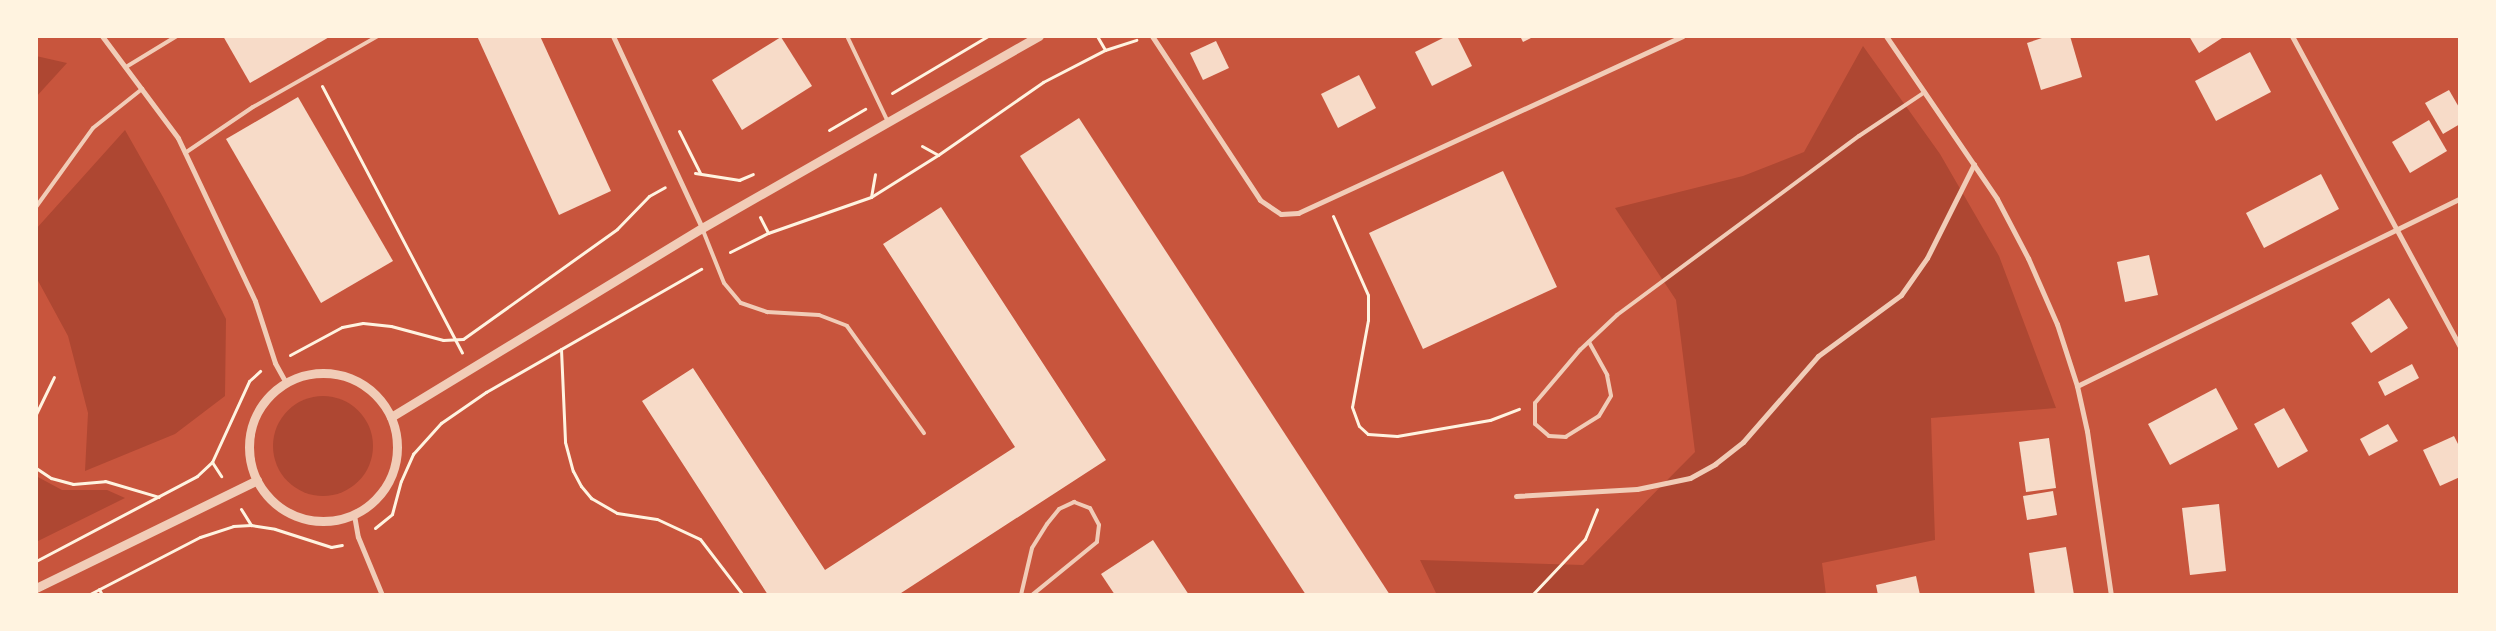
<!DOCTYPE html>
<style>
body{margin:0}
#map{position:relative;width:2496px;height:631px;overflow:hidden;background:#c8553d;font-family:Quicksand,sans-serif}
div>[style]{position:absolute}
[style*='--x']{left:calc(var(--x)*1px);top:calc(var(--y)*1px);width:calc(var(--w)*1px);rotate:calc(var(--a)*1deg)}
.green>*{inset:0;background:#ae4732}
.round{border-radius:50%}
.building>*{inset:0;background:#f7dbc8}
.path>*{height:3px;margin:-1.5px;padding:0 1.5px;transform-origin:1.5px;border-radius:1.5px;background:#fff3e0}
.service>*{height:4px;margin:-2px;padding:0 2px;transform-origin:2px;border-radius:2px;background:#f1ccb7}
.minor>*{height:5px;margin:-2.5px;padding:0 2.5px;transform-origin:2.5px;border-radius:2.5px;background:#f1ccb7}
.tertiary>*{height:9px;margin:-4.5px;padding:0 4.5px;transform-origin:4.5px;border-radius:4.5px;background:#f1ccb7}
.tertiary>.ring{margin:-4.5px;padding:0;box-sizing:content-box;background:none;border:9px solid #f1ccb7;border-radius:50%}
span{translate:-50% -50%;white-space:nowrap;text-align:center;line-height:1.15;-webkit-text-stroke:4px #fff3e0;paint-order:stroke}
.frame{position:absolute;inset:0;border:38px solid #fff3e0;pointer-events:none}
</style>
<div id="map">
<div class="green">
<div style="clip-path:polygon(1863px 46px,1940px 154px,1999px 256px,2056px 408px,1931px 418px,1935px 540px,1822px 563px,1826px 595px,1437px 595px,1420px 560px,1583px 565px,1695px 452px,1676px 300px,1615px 208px,1743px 176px,1804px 152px)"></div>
<div style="clip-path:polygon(36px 56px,67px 63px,36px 97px)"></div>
<div style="clip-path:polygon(125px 130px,163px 197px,226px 319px,225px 396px,175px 434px,85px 471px,88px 413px,68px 336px,36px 277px,36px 229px)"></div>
<div class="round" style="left:273px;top:396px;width:100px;height:100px"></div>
<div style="clip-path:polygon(36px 476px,62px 490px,107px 490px,125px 498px,36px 542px)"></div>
</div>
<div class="building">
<div style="clip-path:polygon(223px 36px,331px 36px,250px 83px)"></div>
<div style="clip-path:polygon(477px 36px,540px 36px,611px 191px,559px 215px)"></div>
<div style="clip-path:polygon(1447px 36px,1457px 36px,1472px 66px,1432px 86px,1415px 52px)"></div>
<div style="clip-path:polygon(1520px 36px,1535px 36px,1523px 42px)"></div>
<div style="clip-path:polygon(2048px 36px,2070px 36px,2082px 77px,2041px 90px,2027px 43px)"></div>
<div style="clip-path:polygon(2189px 36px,2225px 36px,2199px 53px)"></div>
<div style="clip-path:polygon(781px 37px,812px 86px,742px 130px,712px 80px)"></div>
<div style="clip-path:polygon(1216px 41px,1229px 68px,1203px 80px,1190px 53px)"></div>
<div style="clip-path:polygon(2250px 52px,2271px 92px,2216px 121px,2195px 81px)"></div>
<div style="clip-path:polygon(1359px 75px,1376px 108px,1338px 128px,1321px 94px)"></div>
<div style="clip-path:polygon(2449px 90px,2460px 109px,2460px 124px,2443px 134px,2425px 103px)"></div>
<div style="clip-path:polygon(298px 97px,393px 261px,321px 303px,226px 139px)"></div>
<div style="clip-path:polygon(1079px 118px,1390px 595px,1306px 595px,1020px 156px)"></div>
<div style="clip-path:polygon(2429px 120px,2447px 151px,2410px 173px,2392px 142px)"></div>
<div style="clip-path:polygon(1503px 171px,1557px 287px,1423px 349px,1369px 233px)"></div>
<div style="clip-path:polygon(2321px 174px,2339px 209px,2264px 248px,2246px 213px)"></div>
<div style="clip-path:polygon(941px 207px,1106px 460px,898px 595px,768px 595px,642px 401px,693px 368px,825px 570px,1015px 447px,883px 244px)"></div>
<div style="clip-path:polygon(2149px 255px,2158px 295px,2125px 302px,2117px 262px)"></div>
<div style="clip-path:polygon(2389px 298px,2408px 328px,2371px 353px,2351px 323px)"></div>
<div style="clip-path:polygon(2412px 364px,2419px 378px,2385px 396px,2378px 382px)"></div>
<div style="clip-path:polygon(2216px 388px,2238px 429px,2170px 465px,2148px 424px)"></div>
<div style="clip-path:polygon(2284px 408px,2308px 451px,2278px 468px,2254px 424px)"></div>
<div style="clip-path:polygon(2388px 424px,2398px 441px,2369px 456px,2360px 439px)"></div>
<div style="clip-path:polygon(2454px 436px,2460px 448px,2460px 477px,2440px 486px,2423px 450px)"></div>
<div style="clip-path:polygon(2049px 438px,2056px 488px,2026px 492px,2019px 442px)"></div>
<div style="clip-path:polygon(2053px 491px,2057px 515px,2027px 520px,2023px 496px)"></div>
<div style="clip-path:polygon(2219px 504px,2226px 571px,2190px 575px,2182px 508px)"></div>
<div style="clip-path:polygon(1153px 540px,1189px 595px,1115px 595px,1101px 574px)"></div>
<div style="clip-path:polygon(2066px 547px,2074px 595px,2035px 595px,2029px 553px)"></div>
<div style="clip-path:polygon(1916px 576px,1920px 595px,1878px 595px,1876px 585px)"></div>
</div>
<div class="path">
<div style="--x:1097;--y:36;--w:16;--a:60"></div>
<div style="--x:322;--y:86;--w:301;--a:62.3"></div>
<div style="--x:892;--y:93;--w:112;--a:-30.7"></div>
<div style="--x:829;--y:130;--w:42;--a:-30.3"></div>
<div style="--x:679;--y:131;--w:47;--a:63.4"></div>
<div style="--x:922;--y:146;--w:18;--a:29"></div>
<div style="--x:695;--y:173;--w:45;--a:9"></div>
<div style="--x:739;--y:180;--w:15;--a:-23"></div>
<div style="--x:871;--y:197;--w:23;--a:-80"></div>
<div style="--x:1333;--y:216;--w:86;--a:66.1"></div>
<div style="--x:1368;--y:295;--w:25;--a:90"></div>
<div style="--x:1368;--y:320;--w:88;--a:100.4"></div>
<div style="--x:1352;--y:407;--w:20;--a:70"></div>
<div style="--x:1359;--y:426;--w:12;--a:42"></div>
<div style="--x:1368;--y:434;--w:29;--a:4"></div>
<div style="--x:1397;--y:436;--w:94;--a:-9.8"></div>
<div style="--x:1490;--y:420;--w:31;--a:-21"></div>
<div style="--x:760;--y:217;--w:18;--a:63"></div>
<div style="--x:730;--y:252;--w:42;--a:-26.6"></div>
<div style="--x:768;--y:233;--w:109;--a:-19.3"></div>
<div style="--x:871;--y:197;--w:79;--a:-32.1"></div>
<div style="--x:938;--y:155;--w:128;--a:-34.8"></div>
<div style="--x:1043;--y:82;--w:70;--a:-27.3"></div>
<div style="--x:1105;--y:50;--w:33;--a:-18"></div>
<div style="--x:561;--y:349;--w:93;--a:87.5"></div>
<div style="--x:565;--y:442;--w:30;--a:75"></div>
<div style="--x:573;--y:471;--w:17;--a:62"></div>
<div style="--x:581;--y:486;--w:16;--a:50"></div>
<div style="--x:591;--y:498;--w:30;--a:30"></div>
<div style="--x:617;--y:513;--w:40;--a:8.5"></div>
<div style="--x:657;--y:519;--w:47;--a:24.9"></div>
<div style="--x:700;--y:539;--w:71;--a:52.5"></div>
<div style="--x:290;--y:355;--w:59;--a:-28.3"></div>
<div style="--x:342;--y:327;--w:21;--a:-11"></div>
<div style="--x:363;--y:323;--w:28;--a:6"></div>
<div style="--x:391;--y:326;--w:54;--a:15.1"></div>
<div style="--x:443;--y:340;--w:20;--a:-3"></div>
<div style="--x:463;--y:339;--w:189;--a:-35.5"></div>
<div style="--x:617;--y:229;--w:46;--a:-45.9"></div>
<div style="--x:649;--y:196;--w:18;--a:-29"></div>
<div style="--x:36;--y:414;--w:41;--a:-64.1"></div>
<div style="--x:212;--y:462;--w:17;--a:57"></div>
<div style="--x:36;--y:468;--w:18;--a:34"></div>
<div style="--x:51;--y:478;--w:23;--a:15"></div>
<div style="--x:73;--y:484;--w:32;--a:-5"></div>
<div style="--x:105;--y:481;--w:56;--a:16.5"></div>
<div style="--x:241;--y:509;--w:19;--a:58"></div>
<div style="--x:375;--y:528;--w:22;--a:-39"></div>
<div style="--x:392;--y:514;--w:34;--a:-75"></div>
<div style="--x:401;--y:481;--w:30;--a:-66"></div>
<div style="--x:413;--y:454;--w:42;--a:-47.9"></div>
<div style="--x:441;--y:423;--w:55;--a:-34.6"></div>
<div style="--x:486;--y:392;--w:248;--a:-29.8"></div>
<div style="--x:36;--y:561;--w:182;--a:-27.8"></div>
<div style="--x:197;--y:476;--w:21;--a:-43"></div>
<div style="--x:212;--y:462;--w:89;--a:-65.4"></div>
<div style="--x:249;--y:381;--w:15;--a:-42"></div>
<div style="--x:99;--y:589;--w:7;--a:63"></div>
<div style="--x:88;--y:595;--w:126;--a:-27.4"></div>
<div style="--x:200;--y:537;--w:35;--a:-18"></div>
<div style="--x:233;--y:526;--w:18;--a:-3"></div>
<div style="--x:251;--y:525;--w:24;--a:9"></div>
<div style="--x:275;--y:529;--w:59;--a:17.8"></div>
<div style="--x:331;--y:547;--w:11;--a:-10"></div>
<div style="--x:1532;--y:595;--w:77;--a:-46.6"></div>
<div style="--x:1585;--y:539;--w:32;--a:-68"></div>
</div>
<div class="service">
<div style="--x:847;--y:36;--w:95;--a:64.5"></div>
<div style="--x:126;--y:67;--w:60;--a:-31.3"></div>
<div style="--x:185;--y:153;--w:82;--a:-34.1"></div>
<div style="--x:253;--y:107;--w:144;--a:-29.6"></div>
<div style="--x:36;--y:207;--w:97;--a:-54.2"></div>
<div style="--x:93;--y:128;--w:63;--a:-38.5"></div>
<div style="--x:702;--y:228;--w:59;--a:68.2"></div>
<div style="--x:724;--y:283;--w:26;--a:50"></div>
<div style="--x:741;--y:303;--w:28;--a:19"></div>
<div style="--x:767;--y:312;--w:52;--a:3.3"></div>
<div style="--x:819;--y:315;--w:30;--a:21"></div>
<div style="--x:847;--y:326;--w:132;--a:54.3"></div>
<div style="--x:1589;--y:342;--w:38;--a:61"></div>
<div style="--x:1607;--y:375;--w:21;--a:79"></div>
<div style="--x:1611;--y:396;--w:23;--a:121"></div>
<div style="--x:1599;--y:416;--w:39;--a:148"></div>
<div style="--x:1566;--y:437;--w:17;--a:-177"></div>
<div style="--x:1549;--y:436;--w:18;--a:-139"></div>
<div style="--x:1535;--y:424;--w:21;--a:-90"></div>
<div style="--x:1535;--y:403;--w:70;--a:-49.7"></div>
<div style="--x:1580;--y:350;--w:51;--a:-43.4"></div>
<div style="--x:1617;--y:315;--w:301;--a:-36.5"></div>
<div style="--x:1859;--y:136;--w:79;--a:-33.7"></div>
<div style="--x:1021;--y:595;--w:48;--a:-76.8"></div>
<div style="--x:1032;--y:548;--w:28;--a:-58"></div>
<div style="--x:1047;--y:524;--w:19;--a:-51"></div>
<div style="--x:1059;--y:509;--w:17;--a:-25"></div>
<div style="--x:1074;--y:502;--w:17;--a:21"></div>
<div style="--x:1090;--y:508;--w:19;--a:62"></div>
<div style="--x:1099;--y:525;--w:17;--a:97"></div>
<div style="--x:1097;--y:542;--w:84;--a:140.8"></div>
</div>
<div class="minor">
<div style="--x:102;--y:36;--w:127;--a:53.3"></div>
<div style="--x:178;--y:138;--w:180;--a:64.7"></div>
<div style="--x:255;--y:301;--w:65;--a:72.1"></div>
<div style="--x:275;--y:363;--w:23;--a:61"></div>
<div style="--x:613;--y:36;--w:212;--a:65.1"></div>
<div style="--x:1152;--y:36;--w:196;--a:56.6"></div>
<div style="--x:1260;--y:200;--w:25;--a:34"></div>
<div style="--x:1281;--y:214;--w:17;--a:-3"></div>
<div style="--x:1298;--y:213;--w:423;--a:-24.7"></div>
<div style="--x:1886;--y:36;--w:197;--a:55.7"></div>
<div style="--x:1997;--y:199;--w:67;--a:62.3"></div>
<div style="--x:2028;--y:258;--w:72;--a:66.3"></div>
<div style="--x:2057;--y:324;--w:65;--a:72.1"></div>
<div style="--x:2077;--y:386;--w:46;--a:77.5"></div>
<div style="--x:2087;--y:431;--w:166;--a:81.7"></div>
<div style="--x:2292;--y:36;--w:353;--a:61.6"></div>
<div style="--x:2077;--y:386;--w:427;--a:-26.1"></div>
<div style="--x:1516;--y:496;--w:121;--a:-3.3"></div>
<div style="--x:1637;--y:489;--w:54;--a:-11.7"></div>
<div style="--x:1690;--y:478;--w:29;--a:-29"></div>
<div style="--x:1715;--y:464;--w:36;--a:-38"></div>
<div style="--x:1743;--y:442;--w:114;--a:-48.9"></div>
<div style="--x:1818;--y:356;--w:103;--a:-36.3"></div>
<div style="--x:1901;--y:295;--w:45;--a:-54.9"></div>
<div style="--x:1927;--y:258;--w:105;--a:-63.4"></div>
<div style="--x:354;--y:515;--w:22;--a:80"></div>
<div style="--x:358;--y:537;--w:63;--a:67.5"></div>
</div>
<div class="tertiary">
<div class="ring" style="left:249px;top:373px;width:139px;height:139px"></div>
<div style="--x:391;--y:417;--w:364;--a:-31.3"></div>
<div style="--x:702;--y:228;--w:388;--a:-29.7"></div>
<div style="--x:36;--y:588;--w:246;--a:-26"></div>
</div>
<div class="frame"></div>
</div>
